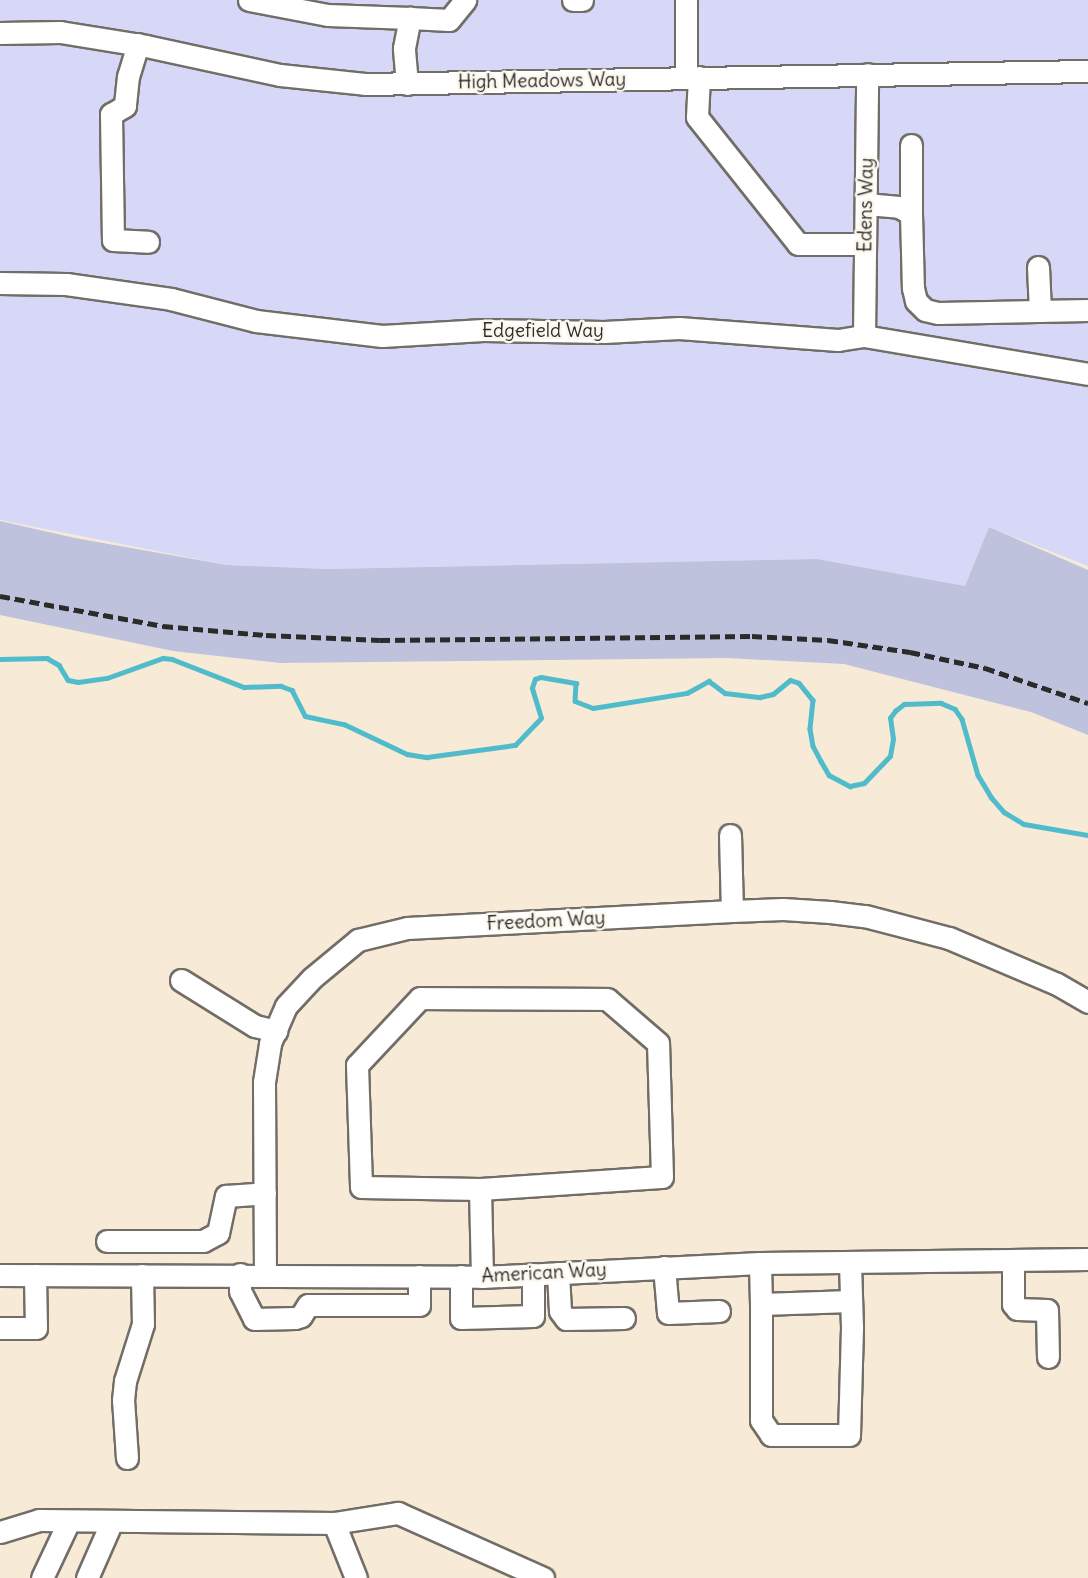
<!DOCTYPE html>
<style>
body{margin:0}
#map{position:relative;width:1088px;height:1578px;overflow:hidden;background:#f7ead6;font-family:Delius,sans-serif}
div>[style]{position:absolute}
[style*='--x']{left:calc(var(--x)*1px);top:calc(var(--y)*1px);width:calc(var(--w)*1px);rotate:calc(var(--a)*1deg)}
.built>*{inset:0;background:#d7d7f8}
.industrial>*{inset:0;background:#bfc2dd}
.stream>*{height:4.5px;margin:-2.25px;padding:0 2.25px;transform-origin:2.25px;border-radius:2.25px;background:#50bccb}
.roads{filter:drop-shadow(2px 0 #726e67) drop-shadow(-2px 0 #726e67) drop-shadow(0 2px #726e67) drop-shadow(0 -2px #726e67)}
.minor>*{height:21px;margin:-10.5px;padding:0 10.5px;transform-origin:10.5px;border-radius:10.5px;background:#fff}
.rail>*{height:4.5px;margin-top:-2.25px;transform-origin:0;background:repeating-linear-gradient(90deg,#2b2b2b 0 10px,transparent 0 15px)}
span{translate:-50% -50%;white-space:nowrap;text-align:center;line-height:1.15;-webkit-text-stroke:5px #fbf7ec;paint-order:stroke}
.street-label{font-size:19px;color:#2b2b2b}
</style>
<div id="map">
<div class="built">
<div style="clip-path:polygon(0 0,1088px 0,1088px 566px,989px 527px,965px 586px,817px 559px,328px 569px,227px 565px,0 520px)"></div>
</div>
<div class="industrial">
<div style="clip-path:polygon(0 521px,75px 538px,227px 565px,328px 569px,817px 559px,965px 586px,989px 527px,1088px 570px,1088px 735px,1031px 712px,844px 664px,727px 658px,280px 663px,173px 651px,0 615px)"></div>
</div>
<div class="stream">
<div style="--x:0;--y:659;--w:47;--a:-1.2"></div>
<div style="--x:47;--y:658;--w:14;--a:30"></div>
<div style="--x:59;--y:665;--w:17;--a:59"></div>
<div style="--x:68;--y:680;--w:10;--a:11"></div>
<div style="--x:78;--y:682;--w:29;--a:-8"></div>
<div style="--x:107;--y:678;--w:59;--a:-19.7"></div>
<div style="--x:163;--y:658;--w:9;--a:6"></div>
<div style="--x:172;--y:659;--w:77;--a:21.3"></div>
<div style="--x:244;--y:687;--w:37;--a:-2"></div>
<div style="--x:281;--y:686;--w:12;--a:20"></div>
<div style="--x:292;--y:690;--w:29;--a:63"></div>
<div style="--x:305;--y:716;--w:40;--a:12"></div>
<div style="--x:344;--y:724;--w:70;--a:25.5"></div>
<div style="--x:407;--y:754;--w:20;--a:9"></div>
<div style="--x:427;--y:757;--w:89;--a:-7.8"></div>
<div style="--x:515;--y:745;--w:37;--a:-46"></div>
<div style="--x:541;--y:718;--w:31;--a:-107"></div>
<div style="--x:532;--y:688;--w:9;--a:-72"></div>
<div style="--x:535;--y:679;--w:6;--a:-18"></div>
<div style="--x:541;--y:677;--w:36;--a:10"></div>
<div style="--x:576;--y:683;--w:18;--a:93"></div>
<div style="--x:575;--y:701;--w:19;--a:21"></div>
<div style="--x:593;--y:708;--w:95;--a:-9.1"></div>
<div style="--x:687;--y:693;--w:25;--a:-29"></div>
<div style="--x:709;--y:681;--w:20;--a:37"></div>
<div style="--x:725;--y:693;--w:35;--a:7"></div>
<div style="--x:760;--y:697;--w:13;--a:-13"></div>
<div style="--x:773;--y:694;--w:22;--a:-39"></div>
<div style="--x:790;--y:680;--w:9;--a:18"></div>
<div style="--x:799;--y:683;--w:22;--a:51"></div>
<div style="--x:813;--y:700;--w:29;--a:96"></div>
<div style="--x:810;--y:729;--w:17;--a:80"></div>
<div style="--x:813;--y:746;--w:17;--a:62"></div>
<div style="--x:821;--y:761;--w:16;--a:60"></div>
<div style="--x:829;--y:775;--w:24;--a:28"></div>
<div style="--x:850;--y:786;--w:14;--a:-12"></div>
<div style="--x:864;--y:783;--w:37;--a:-46"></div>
<div style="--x:890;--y:756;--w:17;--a:-80"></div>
<div style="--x:893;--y:739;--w:21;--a:-98"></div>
<div style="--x:890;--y:718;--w:9;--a:-54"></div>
<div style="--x:895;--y:711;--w:11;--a:-38"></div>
<div style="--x:904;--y:704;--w:37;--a:-2"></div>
<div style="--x:941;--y:703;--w:15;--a:23"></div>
<div style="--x:955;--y:709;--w:12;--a:55"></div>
<div style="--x:962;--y:719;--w:58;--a:74.1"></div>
<div style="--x:978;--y:775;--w:26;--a:59"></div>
<div style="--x:991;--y:797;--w:20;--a:49"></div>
<div style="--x:1004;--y:812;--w:23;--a:31"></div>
<div style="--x:1024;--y:824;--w:65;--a:9.8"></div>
</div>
<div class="roads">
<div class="minor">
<div style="--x:249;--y:0;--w:80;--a:10.8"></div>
<div style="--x:328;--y:15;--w:82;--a:2.1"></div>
<div style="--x:573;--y:0;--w:9;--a:0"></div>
<div style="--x:0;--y:33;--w:60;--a:-1"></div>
<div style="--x:60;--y:32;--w:87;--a:9.2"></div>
<div style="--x:146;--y:46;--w:137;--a:12.2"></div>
<div style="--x:280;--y:75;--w:85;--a:6"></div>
<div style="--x:365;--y:84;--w:723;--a:-1.03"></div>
<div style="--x:138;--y:44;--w:34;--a:107"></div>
<div style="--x:128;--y:76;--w:30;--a:96"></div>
<div style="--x:125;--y:106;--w:16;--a:150"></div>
<div style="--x:111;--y:114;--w:126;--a:89.1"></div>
<div style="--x:113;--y:240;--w:35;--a:3"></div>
<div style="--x:686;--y:77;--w:77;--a:-90"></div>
<div style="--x:699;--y:77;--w:40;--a:92.9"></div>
<div style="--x:697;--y:117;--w:162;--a:51.5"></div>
<div style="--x:798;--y:244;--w:67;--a:0"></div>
<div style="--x:407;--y:84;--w:36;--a:-95"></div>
<div style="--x:404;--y:48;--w:31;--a:-79"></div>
<div style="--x:410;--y:18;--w:39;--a:3"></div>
<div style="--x:449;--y:20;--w:26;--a:-51"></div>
<div style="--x:911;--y:145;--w:69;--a:90"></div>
<div style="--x:866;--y:204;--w:33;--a:5"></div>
<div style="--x:899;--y:207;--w:14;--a:30"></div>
<div style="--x:911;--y:214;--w:74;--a:88.5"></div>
<div style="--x:913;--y:288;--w:13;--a:77"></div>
<div style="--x:916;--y:301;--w:13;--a:45"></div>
<div style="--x:925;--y:310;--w:13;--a:13"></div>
<div style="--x:938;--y:313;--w:150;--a:-1.1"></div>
<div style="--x:1038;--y:267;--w:44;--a:87.4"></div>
<div style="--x:0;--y:283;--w:66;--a:0.9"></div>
<div style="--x:66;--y:284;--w:106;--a:8.1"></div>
<div style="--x:171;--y:299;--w:88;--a:14.5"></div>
<div style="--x:256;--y:321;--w:127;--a:6.8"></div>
<div style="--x:382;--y:336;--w:101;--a:-3.4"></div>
<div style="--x:483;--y:330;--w:121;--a:0.9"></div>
<div style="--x:604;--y:332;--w:75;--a:-3.1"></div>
<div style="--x:679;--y:328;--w:159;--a:4.3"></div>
<div style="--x:838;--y:340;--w:26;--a:-9"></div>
<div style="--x:864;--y:336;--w:227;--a:9.6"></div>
<div style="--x:864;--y:336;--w:262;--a:-89.3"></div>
<div style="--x:730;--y:835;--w:76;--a:88.5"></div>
<div style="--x:181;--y:980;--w:87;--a:31.9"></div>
<div style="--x:255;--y:1026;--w:22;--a:13"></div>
<div style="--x:480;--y:1189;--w:182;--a:-3.8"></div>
<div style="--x:662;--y:1177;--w:134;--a:-91.7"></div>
<div style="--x:658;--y:1043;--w:67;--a:-139.2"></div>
<div style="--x:607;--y:999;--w:187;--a:-179.7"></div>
<div style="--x:420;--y:998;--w:92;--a:133.2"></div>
<div style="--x:357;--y:1065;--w:122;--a:88.1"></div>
<div style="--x:361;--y:1187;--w:119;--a:1"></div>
<div style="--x:480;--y:1189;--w:88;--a:88.7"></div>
<div style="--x:107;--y:1241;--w:96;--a:0"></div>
<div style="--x:203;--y:1241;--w:17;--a:-28"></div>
<div style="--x:218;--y:1233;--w:38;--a:-78"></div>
<div style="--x:226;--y:1196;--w:39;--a:-4"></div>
<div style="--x:1013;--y:1261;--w:43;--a:90"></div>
<div style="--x:1013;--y:1304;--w:6;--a:51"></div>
<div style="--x:1017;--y:1309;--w:30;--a:2"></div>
<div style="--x:1047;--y:1310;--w:47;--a:88.8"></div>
<div style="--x:760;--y:1263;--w:41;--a:88.6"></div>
<div style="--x:761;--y:1304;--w:90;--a:-1.9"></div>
<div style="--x:664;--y:1267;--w:46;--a:85"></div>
<div style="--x:668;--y:1313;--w:51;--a:-2.2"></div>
<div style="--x:558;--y:1273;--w:38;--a:87"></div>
<div style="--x:560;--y:1311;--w:10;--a:53"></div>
<div style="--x:566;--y:1319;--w:58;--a:-1"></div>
<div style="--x:240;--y:1274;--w:17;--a:90"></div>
<div style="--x:240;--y:1291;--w:31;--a:63"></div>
<div style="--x:254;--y:1319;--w:41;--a:-1.4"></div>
<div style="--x:295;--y:1318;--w:6;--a:-18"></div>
<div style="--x:301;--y:1316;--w:13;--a:-58"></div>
<div style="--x:308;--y:1305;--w:111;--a:0"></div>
<div style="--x:419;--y:1305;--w:29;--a:-90"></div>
<div style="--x:265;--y:1274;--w:192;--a:-90.3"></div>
<div style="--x:264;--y:1082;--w:39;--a:-81"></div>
<div style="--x:270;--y:1043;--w:40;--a:-66.6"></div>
<div style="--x:286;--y:1006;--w:38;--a:-47"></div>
<div style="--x:312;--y:978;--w:60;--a:-39.6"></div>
<div style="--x:358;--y:940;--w:50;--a:-13.8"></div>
<div style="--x:407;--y:928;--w:325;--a:-3"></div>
<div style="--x:732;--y:911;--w:51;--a:-2.2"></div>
<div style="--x:783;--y:909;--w:47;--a:3.7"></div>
<div style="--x:830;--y:912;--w:35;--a:7"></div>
<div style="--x:865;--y:916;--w:87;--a:14.7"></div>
<div style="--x:949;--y:938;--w:117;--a:23.1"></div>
<div style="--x:1057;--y:984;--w:36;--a:30"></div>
<div style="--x:0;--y:1275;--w:482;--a:0.2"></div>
<div style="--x:482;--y:1277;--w:278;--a:-2.9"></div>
<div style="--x:760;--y:1263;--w:328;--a:-0.7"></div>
<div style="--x:461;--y:1276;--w:42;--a:90"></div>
<div style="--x:461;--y:1318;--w:72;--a:-1.6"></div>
<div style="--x:533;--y:1316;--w:42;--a:-90"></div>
<div style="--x:761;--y:1304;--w:116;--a:90"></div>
<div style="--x:761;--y:1420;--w:18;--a:56"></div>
<div style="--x:771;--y:1435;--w:78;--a:0"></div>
<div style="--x:849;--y:1435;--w:108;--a:-88.4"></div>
<div style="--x:852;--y:1327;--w:65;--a:-91.8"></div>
<div style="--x:0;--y:1328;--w:36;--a:0"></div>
<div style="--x:36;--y:1328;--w:53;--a:-91.1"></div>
<div style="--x:127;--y:1458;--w:58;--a:-93.9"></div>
<div style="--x:123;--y:1400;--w:19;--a:-84"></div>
<div style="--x:125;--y:1381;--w:60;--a:-72.5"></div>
<div style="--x:143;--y:1324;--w:49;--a:-91.2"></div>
<div style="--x:334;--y:1523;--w:59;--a:68.2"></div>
<div style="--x:0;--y:1532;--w:41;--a:-17.1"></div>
<div style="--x:39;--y:1520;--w:295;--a:0.6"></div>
<div style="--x:334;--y:1523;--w:65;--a:-8.9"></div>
<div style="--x:398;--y:1513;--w:159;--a:24.1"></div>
<div style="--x:42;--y:1578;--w:63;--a:-64.7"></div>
<div style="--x:87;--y:1578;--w:62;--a:-66.3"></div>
</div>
</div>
<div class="rail">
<div style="--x:0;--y:596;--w:166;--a:10.4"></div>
<div style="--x:163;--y:626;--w:103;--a:5"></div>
<div style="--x:266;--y:635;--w:114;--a:2.5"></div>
<div style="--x:380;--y:640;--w:372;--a:-0.6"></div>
<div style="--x:752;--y:636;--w:76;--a:3"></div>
<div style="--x:828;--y:640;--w:83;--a:8.3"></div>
<div style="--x:910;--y:652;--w:77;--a:12"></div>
<div style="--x:985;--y:668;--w:109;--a:18.8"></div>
</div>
<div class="street-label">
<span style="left:542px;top:81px;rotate:-1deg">High Meadows Way</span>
<span style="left:866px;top:205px;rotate:-89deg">Edens Way</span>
<span style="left:543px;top:331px">Edgefield Way</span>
<span style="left:546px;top:921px;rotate:-3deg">Freedom Way</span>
<span style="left:544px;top:1273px;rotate:-3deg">American Way</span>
</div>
</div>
